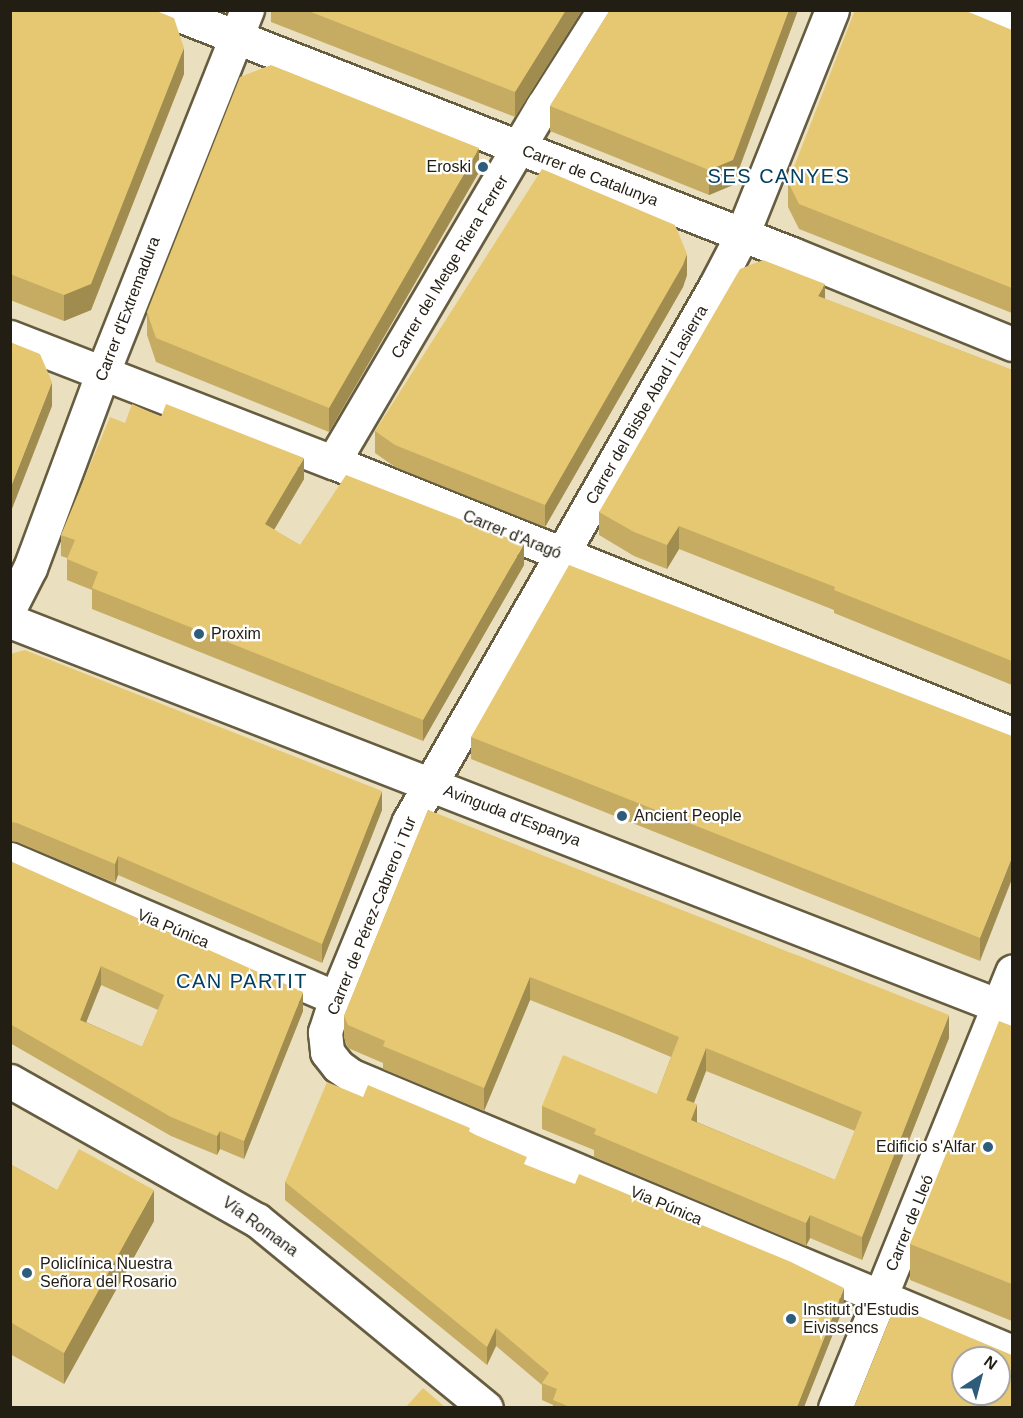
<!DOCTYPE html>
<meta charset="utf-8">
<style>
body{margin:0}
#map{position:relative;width:1023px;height:1418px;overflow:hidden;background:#eadfbf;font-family:Arial,sans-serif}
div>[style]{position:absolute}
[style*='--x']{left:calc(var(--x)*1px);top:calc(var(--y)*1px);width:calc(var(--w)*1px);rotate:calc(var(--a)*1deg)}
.roads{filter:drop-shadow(2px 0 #665d41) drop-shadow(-2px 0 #665d41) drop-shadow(0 2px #665d41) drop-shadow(0 -2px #665d41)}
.street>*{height:33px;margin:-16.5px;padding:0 16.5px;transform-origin:16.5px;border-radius:16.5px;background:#fff}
.secondary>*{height:33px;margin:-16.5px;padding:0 16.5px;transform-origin:16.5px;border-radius:16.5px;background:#fff}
.wall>*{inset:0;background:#c6ac63}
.shaded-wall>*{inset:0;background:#a18c50}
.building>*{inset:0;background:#e6c873}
.dots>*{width:16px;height:16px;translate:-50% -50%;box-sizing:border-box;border:3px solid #fff;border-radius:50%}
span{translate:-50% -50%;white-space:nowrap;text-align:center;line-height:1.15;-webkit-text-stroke:4.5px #fff;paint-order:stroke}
.poi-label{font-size:16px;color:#231e13}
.right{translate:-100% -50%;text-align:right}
.left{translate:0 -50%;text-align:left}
.street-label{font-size:16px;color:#231e13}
.quarter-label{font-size:20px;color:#033f60;letter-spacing:1.5px}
.frame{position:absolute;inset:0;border:12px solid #231e13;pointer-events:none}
.north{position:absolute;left:951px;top:1346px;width:60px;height:60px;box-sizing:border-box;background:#fff;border:2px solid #a7a5a1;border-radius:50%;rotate:36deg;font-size:16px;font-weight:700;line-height:24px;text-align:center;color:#231e13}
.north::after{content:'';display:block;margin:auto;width:21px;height:27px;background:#2e5c7b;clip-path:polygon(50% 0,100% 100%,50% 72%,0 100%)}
</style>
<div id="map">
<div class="roads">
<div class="street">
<div style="--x:167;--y:10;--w:671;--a:21.33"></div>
<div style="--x:792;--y:254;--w:238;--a:22.2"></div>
<div style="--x:832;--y:10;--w:242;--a:111.8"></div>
<div style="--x:742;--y:235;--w:56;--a:117.5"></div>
<div style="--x:716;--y:285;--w:618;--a:119.8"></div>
<div style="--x:409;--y:821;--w:191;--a:112.4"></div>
<div style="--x:336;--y:998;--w:36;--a:108"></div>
<div style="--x:325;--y:1032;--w:20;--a:84"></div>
<div style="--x:327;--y:1052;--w:18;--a:52"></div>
<div style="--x:338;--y:1066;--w:17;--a:36"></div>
<div style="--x:352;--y:1076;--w:715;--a:22.69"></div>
<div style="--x:965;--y:10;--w:51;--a:22"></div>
<div style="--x:10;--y:337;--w:346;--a:21.2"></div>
<div style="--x:333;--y:462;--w:731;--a:21.83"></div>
<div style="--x:333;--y:462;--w:413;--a:-59.5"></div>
<div style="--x:543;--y:106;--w:114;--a:-57.6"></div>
<div style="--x:10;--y:607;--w:44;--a:-62.9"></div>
<div style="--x:30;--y:568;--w:207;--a:-69.6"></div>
<div style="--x:102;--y:374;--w:392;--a:-68.3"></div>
<div style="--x:10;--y:859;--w:354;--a:23.1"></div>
<div style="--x:10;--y:1081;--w:283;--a:29.4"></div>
<div style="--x:257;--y:1220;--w:296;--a:39.4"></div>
<div style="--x:835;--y:1408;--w:471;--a:-67.9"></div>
</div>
<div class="secondary">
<div style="--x:10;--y:621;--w:1075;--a:21.27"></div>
</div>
</div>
<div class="wall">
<div style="clip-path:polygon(10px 10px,184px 74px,91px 310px,64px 321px,10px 300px)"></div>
<div style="clip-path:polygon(271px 10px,582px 10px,515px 117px,271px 22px)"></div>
<div style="clip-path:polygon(610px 10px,798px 10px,733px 185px,709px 195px,550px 131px,550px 106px)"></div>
<div style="clip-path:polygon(1012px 30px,1012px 313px,799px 229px,788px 207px,788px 182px)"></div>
<div style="clip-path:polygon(479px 172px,329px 432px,156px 362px,147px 335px,147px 312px)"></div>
<div style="clip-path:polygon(687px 275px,683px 287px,545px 527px,395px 467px,375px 453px,375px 431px)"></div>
<div style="clip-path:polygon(825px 299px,1012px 370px,1012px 685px,834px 613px,834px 610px,679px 549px,667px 569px,634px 556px,599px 535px,599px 512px)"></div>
<div style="clip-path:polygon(125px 423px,304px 479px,274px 530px,300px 545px,524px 565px,423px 741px,92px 609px,92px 590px,67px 580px,67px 558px,61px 556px,61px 535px)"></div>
<div style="clip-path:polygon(10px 654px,382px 810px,322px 963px,118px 875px,115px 883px,17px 842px,10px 841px)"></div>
<div style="clip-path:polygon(1012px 736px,980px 961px,471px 759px,471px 737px)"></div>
<div style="clip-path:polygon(evenodd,428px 810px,949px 1038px,862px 1260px,810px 1238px,806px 1246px,594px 1157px,594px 1150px,542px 1129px,542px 1106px,657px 1094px,671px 1057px,621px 1036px,530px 1000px,484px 1111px,383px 1069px,383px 1063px,348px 1048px,344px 1038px,344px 1016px,428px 810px,706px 1071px,855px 1131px,835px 1180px,697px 1122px,694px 1103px,706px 1071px)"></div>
<div style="clip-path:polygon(evenodd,10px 861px,303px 1011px,244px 1159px,220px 1149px,217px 1155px,171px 1136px,10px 1043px,10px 861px,101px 985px,158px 1010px,142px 1047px,86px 1022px,101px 985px)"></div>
<div style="clip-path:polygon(1012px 1026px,1012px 1321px,910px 1280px,910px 1244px)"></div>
<div style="clip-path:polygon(363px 1097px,470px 1132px,527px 1166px,844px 1306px,804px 1407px,553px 1407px,553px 1405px,542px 1400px,542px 1385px,496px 1346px,487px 1365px,285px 1200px,285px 1182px)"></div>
<div style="clip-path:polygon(10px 1164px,57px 1190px,154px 1221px,64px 1384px,10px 1354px)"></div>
</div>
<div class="shaded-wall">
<div style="clip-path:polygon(566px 10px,582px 10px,515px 117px,515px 92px)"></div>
<div style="clip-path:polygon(789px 10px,798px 10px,733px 185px,709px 195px,709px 170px)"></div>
<div style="clip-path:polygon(184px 48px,184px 74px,91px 310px,64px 321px,64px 295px)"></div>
<div style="clip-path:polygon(479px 148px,479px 172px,329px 432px,329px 408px)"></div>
<div style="clip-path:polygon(687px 254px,687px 275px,683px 287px,545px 527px,545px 505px)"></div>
<div style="clip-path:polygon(825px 284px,825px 308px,818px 296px)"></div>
<div style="clip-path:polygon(52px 382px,52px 406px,10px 514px,10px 489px)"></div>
<div style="clip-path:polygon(304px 458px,304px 479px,265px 545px,265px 524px)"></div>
<div style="clip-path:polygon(679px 526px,679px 549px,667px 569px,667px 545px)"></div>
<div style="clip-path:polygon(524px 544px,524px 565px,423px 741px,423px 720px)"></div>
<div style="clip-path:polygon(382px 791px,382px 810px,322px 963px,322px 944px)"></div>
<div style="clip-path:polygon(118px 856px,118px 875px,115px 883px,115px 864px)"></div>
<div style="clip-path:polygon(1012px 857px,1012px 879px,980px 961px,980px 938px)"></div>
<div style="clip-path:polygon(101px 966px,101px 985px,80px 1038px,80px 1020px)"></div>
<div style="clip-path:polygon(530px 977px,530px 1000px,484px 1111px,484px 1088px)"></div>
<div style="clip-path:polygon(303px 992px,303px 1011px,244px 1159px,244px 1141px)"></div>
<div style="clip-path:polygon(949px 1015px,949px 1038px,862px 1260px,862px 1237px)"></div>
<div style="clip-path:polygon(706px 1048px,706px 1071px,686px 1123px,686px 1100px)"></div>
<div style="clip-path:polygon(697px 1104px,697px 1127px,691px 1120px)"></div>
<div style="clip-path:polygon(220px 1131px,220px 1149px,217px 1155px,217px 1136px)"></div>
<div style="clip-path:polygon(154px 1190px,154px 1221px,64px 1384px,64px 1353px)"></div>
<div style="clip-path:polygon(810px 1215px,810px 1238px,806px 1246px,806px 1223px)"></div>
<div style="clip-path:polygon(844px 1288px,844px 1306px,804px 1407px,797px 1407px)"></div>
<div style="clip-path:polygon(496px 1328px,496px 1346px,487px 1365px,487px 1347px)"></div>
</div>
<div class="building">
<div style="clip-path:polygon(10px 10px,154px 10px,174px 18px,184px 48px,91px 284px,64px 295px,10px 274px)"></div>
<div style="clip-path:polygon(306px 10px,566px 10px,515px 92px)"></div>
<div style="clip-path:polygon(610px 10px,789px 10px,733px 160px,709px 170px,550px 106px)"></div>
<div style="clip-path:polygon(855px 10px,964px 10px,1012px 30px,1012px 288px,799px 204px,788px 182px)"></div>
<div style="clip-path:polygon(271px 65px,479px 148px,329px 408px,156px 338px,147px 312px,240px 77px)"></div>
<div style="clip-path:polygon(542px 169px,675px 225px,687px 254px,683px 265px,545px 505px,395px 445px,375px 431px)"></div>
<div style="clip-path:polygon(763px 260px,825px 284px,818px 296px,1012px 370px,1012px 661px,834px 590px,835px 587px,679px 526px,667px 545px,634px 532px,599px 512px,740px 269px)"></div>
<div style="clip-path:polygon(10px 342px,40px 354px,52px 382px,10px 489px)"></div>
<div style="clip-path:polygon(132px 404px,161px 417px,166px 404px,304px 458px,265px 524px,300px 545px,346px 475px,524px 544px,423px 720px,92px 588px,98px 572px,67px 559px,75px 540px,61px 535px,110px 417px,125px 423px)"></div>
<div style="clip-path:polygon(569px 565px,1012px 736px,1012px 857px,980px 938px,471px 737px)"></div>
<div style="clip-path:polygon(25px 650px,382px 791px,322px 944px,118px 856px,115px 864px,17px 823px,10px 822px,10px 654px)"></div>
<div style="clip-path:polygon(evenodd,428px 810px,949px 1015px,862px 1237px,810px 1215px,806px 1223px,594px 1134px,596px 1129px,542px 1106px,563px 1055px,657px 1094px,679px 1037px,621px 1013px,530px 977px,484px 1088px,383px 1046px,385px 1041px,348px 1025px,344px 1016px,428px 810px,706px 1048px,862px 1112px,835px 1180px,691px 1120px,697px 1104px,686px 1100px,706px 1048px)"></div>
<div style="clip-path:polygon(evenodd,10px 861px,303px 992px,244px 1141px,220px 1131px,217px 1136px,171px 1117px,10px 1024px,10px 861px,101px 966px,164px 995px,142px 1047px,80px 1020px,101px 966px)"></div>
<div style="clip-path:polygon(999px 1021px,1012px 1026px,1012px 1284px,910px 1244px)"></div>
<div style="clip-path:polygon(327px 1082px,363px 1097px,368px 1085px,470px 1128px,469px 1132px,527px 1157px,524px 1164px,575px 1184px,579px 1174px,791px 1262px,844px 1288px,797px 1407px,570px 1407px,553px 1400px,557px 1389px,542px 1383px,549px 1373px,496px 1328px,487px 1347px,285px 1182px)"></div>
<div style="clip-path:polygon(79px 1149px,154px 1190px,64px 1353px,10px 1322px,10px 1164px,57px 1190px)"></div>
<div style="clip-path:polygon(evenodd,895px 1306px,1012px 1355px,1012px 1407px,854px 1407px,895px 1306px,963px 1358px,999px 1358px,999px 1394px,963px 1394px,963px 1358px)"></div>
<div style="clip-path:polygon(423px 1388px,445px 1407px,406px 1407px)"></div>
</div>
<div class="dots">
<div style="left:483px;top:167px;background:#2e5c7b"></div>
<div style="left:199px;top:634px;background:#2e5c7b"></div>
<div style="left:622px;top:816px;background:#2e5c7b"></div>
<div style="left:988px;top:1147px;background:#2e5c7b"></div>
<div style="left:27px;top:1273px;background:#2e5c7b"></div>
<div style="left:791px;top:1319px;background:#2e5c7b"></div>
</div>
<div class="poi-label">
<span class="right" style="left:471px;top:167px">Eroski</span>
<span class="left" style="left:211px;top:634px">Proxim</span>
<span class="left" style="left:634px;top:816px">Ancient People</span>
<span class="right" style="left:976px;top:1147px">Edificio s'Alfar</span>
<span class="left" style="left:40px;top:1273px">Policlínica Nuestra<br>Señora del Rosario</span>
<span class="left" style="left:803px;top:1319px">Institut d'Estudis<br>Eivissencs</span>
</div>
<div class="street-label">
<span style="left:590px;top:176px;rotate:21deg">Carrer de Catalunya</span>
<span style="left:450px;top:267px;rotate:-59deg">Carrer del Metge Riera Ferrer</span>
<span style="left:128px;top:309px;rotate:-69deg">Carrer d'Extremadura</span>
<span style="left:647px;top:405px;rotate:-60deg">Carrer del Bisbe Abad i Lasierra</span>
<span style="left:512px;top:535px;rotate:22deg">Carrer d'Aragó</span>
<span style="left:512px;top:816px;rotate:21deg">Avinguda d'Espanya</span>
<span style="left:372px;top:916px;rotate:-68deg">Carrer de Pérez-Cabrero i Tur</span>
<span style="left:173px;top:929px;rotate:23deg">Via Púnica</span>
<span style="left:666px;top:1206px;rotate:23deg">Via Púnica</span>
<span style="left:910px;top:1223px;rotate:-68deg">Carrer de Lleó</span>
<span style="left:260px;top:1227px;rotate:36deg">Vía Romana</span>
</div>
<div class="quarter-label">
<span style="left:779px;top:176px">SES CANYES</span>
<span style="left:242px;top:981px">CAN PARTIT</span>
</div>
<div class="frame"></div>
<div class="north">N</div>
</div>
